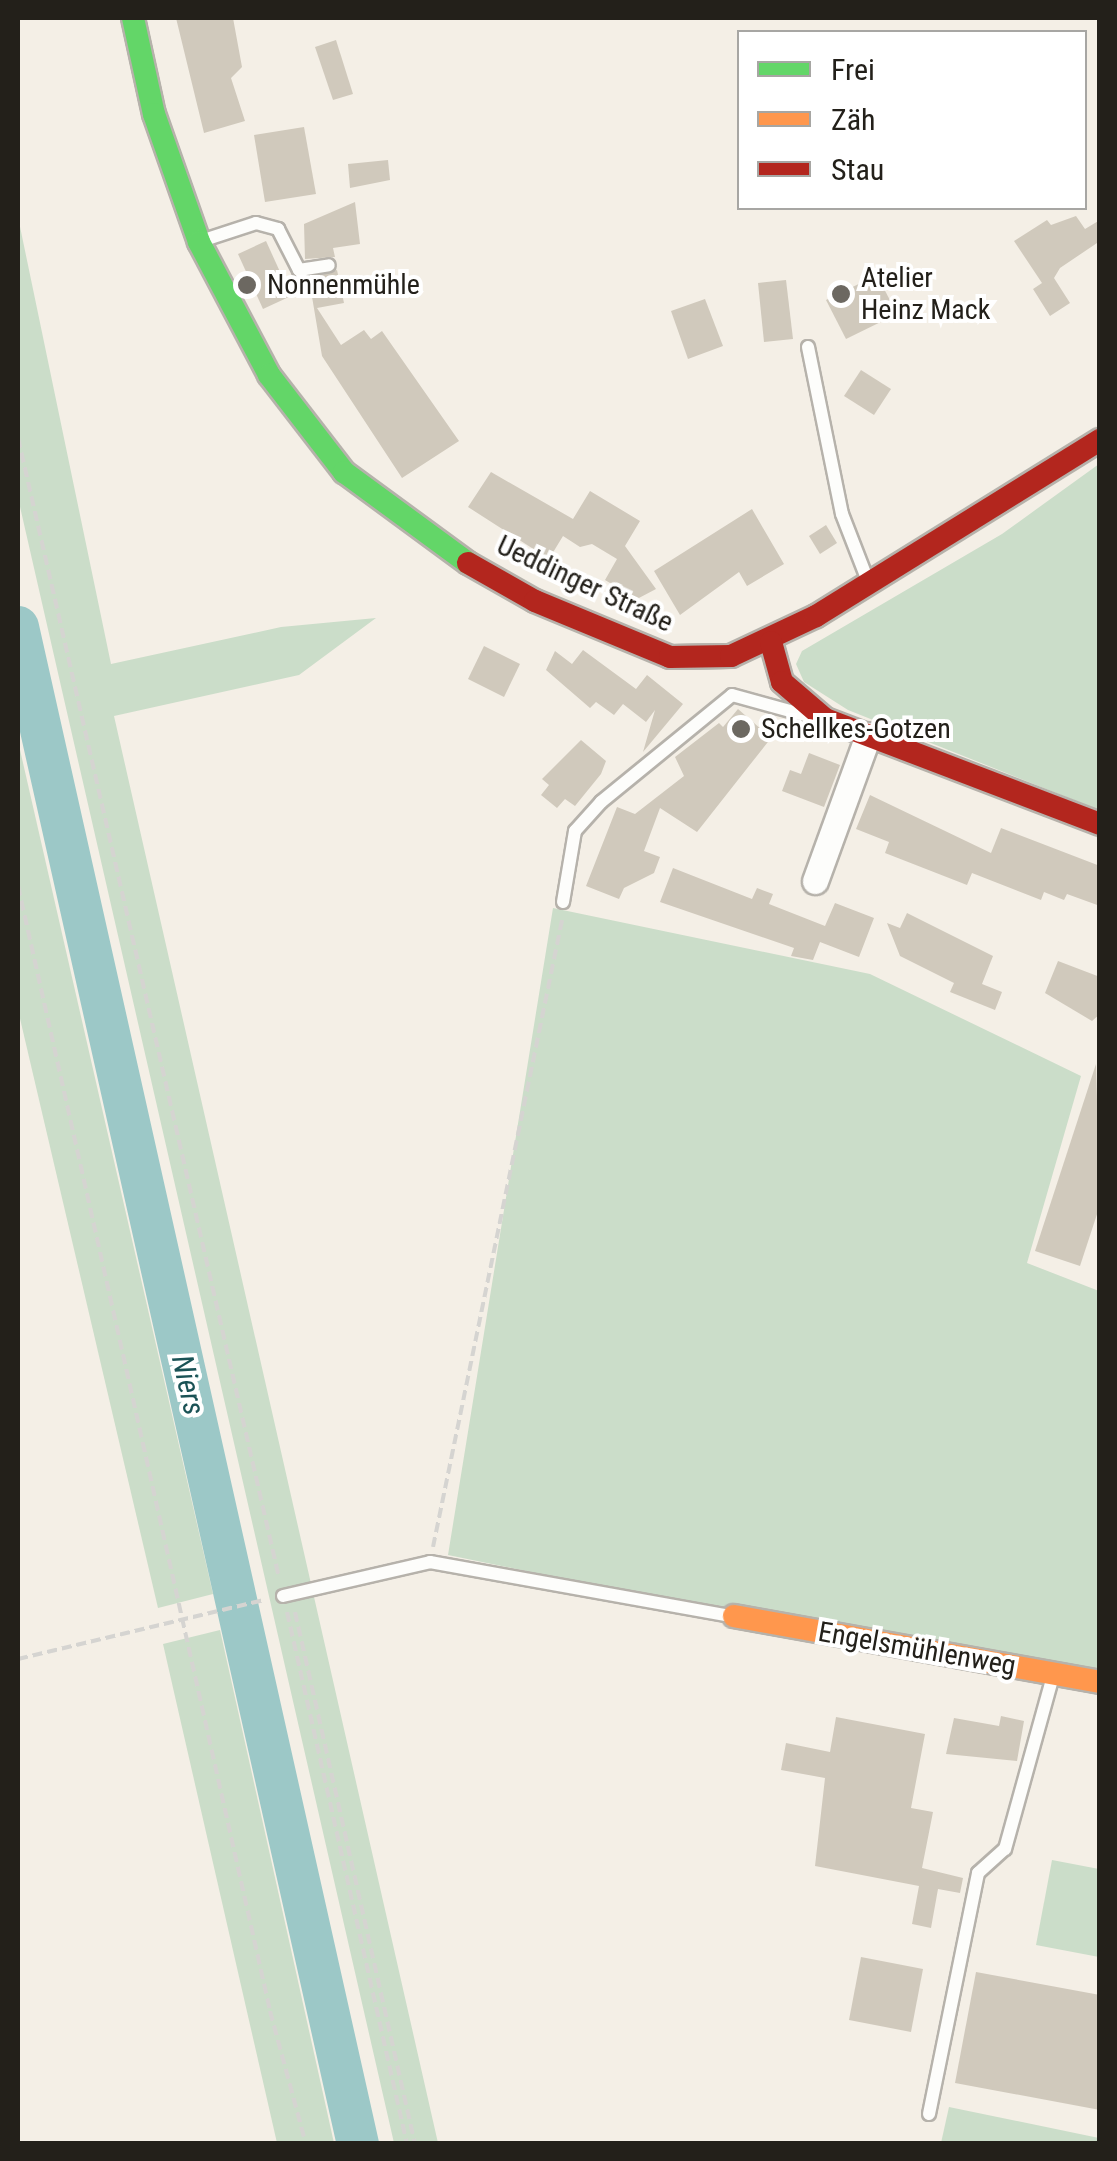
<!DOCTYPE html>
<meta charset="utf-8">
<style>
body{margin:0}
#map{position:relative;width:1117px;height:2161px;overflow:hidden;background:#f4efe6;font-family:"Roboto Condensed",sans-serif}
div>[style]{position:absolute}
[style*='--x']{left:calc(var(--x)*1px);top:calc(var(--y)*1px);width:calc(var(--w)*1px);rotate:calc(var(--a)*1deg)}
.green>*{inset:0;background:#cbddc9}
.river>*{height:42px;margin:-21px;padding:0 21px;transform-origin:21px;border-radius:21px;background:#9cc8c7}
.building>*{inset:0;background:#d0c9bc}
.path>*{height:4px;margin-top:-2px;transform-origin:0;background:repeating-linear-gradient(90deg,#d5d4d1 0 10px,transparent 0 15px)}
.roads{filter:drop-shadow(2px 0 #b6b2ab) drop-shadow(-2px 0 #b6b2ab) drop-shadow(0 2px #b6b2ab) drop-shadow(0 -2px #b6b2ab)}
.lane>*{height:12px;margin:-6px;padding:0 6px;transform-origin:6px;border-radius:6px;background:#fdfdfb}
.street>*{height:25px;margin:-12.5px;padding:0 12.5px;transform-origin:12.5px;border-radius:12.5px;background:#fdfdfb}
.fast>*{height:22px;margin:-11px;padding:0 11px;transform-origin:11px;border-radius:11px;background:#63d668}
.slow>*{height:22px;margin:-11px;padding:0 11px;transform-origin:11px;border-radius:11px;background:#ff974d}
.jam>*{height:22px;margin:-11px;padding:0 11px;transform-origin:11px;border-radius:11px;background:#b3261e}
.dots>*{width:28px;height:28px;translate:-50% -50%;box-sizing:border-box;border:5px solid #fff;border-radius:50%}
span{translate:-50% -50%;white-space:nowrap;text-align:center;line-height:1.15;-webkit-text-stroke:8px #fff;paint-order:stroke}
.poi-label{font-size:28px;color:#23201a}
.left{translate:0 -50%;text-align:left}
.street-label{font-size:28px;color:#23201a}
.water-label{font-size:30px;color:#1a5255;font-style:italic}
.frame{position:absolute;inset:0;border:20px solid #23201a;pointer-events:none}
.legend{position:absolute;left:737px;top:30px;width:350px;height:180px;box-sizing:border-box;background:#fff;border:2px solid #a7a6a3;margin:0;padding:12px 18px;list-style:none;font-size:30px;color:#23201a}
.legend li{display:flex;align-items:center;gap:20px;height:50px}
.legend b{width:50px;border:2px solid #a7a6a3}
</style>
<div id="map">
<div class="green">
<div style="clip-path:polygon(18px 217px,111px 664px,281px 627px,376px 618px,299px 675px,114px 716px,438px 2143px,394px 2143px,18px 498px)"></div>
<div style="clip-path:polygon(1099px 464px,1099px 810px,848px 710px,804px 682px,796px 664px,802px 651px,1002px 534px)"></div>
<div style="clip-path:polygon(18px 741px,213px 1594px,158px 1608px,18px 1010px)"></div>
<div style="clip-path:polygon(553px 908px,870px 974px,1081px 1076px,1027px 1263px,1099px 1291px,1099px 1689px,448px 1555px)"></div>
<div style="clip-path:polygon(220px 1630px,334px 2143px,277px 2143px,163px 1644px)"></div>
<div style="clip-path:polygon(1052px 1860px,1099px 1869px,1099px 1957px,1036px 1945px)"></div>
<div style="clip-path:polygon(949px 2107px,1099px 2138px,1099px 2143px,941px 2143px)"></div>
</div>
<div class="river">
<div style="--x:18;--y:627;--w:1555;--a:77.37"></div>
</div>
<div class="building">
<div style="clip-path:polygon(176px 18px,233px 18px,242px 67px,231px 78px,245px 121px,204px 133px)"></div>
<div style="clip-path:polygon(336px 40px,353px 94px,333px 100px,315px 47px)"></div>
<div style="clip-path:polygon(304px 127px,316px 194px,265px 202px,254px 135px)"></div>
<div style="clip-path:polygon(388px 160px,390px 180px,350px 188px,348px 164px)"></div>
<div style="clip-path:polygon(355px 202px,360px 244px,333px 248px,335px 257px,305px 259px,304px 224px)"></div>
<div style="clip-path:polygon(1076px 216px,1085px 229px,1100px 220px,1100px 241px,1060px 268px,1054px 278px,1070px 303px,1050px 316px,1033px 289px,1042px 283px,1014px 241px,1047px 220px,1051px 225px)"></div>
<div style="clip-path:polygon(266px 241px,291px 296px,263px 309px,238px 254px)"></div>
<div style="clip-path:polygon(337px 270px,344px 303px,317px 308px,341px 345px,364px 330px,371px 339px,382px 331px,459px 441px,402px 478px,322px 356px,309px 279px)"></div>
<div style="clip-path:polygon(877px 275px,897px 314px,846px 339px,826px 300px)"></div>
<div style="clip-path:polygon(786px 280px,793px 339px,764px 342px,758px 283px)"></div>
<div style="clip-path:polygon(705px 299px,723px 346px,688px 359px,671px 311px)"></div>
<div style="clip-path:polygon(861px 370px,891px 389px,874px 415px,844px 396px)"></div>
<div style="clip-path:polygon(491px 472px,573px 519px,590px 491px,640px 521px,625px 546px,656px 589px,637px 599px,605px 580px,617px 559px,592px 544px,580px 547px,563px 536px,549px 559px,468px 507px)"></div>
<div style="clip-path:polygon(752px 509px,784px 564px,747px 586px,739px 572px,680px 615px,654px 571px)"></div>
<div style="clip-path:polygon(826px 525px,837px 543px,820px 554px,809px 536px)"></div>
<div style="clip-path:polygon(484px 646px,520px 664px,504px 697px,468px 679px)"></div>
<div style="clip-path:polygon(583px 650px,636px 689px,647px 675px,683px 704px,643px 752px,655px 710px,646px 722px,623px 704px,614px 715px,596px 702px,590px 708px,546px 670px,555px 651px,572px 664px)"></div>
<div style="clip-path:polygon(738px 709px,771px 738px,697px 832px,660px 808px,644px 851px,660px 857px,654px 873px,624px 888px,619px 899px,586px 886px,617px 807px,635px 814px,684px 776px,675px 757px,719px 723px,723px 727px)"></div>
<div style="clip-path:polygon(581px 740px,606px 761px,601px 774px,575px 806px,565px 799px,557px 808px,541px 795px,549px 785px,542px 779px)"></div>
<div style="clip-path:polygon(809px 753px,840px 765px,824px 807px,782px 791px,790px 770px,801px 774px)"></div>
<div style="clip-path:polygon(870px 795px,991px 853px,1001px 828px,1100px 866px,1100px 906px,1067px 894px,1064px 900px,1044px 892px,1041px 900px,972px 873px,967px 885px,885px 853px,889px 842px,856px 829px)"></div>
<div style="clip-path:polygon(673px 868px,752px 899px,757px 888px,773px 894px,769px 904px,825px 926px,835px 903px,874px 918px,859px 957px,820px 942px,813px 960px,791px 956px,794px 948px,660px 902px)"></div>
<div style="clip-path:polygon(907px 913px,993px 956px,982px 984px,1002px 992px,995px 1010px,950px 992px,954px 983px,900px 956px,887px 923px,900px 928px)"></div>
<div style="clip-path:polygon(1058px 961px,1100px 977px,1100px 1014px,1092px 1021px,1045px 993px)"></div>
<div style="clip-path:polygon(1096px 1064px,1100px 1205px,1080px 1266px,1035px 1251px)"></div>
<div style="clip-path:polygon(1001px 1716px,1024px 1721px,1017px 1761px,946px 1754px,954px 1718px,999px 1726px)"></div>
<div style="clip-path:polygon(836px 1717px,925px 1734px,911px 1808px,933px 1812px,922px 1868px,963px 1878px,960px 1893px,938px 1889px,931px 1928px,912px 1924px,919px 1886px,815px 1866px,825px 1778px,781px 1770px,786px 1743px,830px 1752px)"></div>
<div style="clip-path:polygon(861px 1957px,923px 1969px,911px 2032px,849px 2020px)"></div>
<div style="clip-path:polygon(976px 1972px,1100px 1995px,1100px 2110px,955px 2083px)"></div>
</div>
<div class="path">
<div style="--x:18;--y:438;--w:1169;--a:77.1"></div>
<div style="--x:18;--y:886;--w:1153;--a:77.37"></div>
<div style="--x:270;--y:2011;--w:138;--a:74.9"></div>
<div style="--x:433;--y:1547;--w:640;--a:-78.37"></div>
<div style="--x:287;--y:1612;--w:545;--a:77.29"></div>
<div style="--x:295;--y:1612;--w:545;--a:77.29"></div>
<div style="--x:18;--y:1659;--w:253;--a:-13.5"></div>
</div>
<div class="roads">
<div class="lane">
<div style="--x:201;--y:241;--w:58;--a:-18.1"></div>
<div style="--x:256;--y:223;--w:23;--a:15"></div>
<div style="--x:278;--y:229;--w:46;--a:62.9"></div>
<div style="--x:299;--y:270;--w:30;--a:-9"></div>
<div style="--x:808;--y:347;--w:170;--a:78.5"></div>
<div style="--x:842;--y:514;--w:72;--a:68.8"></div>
<div style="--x:563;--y:902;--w:72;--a:-80.4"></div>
<div style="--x:575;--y:831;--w:39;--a:-48"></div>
<div style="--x:601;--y:802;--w:169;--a:-39.2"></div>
<div style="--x:732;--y:695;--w:79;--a:15.4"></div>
<div style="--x:283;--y:1596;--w:151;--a:-13"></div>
<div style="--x:430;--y:1562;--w:306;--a:10.2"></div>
<div style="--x:929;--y:2114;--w:246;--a:-78.5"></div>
<div style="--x:978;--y:1873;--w:36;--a:-42"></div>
<div style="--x:1005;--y:1849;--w:180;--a:-74.5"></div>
</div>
<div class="street">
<div style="--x:815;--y:881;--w:155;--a:-70"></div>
</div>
<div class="fast">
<div style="--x:133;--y:18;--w:98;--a:77.7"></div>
<div style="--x:154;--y:114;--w:136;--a:70.6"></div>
<div style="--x:199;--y:242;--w:150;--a:62.2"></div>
<div style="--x:269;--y:375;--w:123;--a:52.3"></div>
<div style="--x:344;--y:472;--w:154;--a:36.3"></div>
</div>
<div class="slow">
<div style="--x:734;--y:1616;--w:372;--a:10.2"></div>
</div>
<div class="jam">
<div style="--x:468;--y:563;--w:77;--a:29.6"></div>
<div style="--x:535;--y:601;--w:146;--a:22.5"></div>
<div style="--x:670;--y:657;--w:61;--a:-0.9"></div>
<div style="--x:731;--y:656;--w:94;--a:-25.2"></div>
<div style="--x:816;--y:616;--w:334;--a:-31.8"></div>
<div style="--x:771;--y:642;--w:41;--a:74.6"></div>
<div style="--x:782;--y:682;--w:57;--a:40.7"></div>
<div style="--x:825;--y:719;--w:294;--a:20.9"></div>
</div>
</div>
<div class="dots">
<div style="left:247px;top:285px;background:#6c6861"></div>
<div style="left:841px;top:294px;background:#6c6861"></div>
<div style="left:741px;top:729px;background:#6c6861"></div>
</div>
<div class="poi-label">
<span class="left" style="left:861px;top:294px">Atelier<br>Heinz Mack</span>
<span class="left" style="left:267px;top:285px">Nonnenmühle</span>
<span class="left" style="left:761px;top:729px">Schellkes-Gotzen</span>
</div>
<div class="street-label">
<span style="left:585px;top:584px;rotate:25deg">Ueddinger Straße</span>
<span style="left:917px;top:1649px;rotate:10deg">Engelsmühlenweg</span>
</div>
<div class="water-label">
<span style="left:188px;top:1385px;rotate:77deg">Niers</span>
</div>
<div class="frame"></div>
<ul class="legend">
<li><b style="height:12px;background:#63d668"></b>Frei</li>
<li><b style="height:12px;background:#ff974d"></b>Zäh</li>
<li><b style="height:12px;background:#b3261e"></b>Stau</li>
</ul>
</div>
